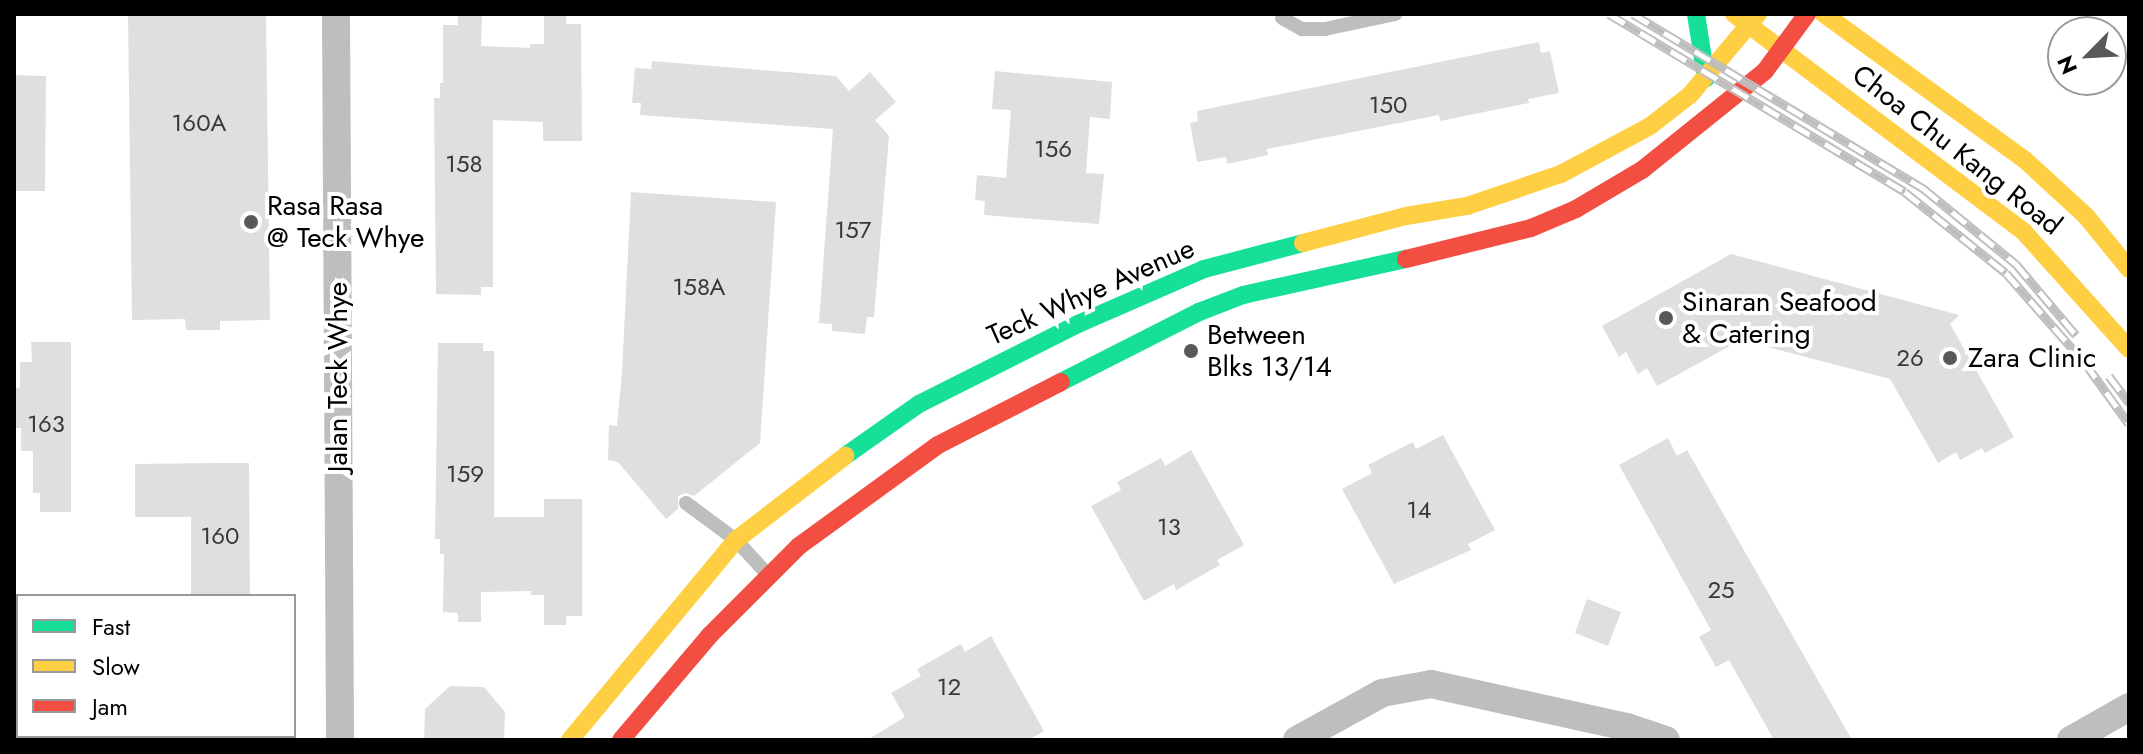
<!DOCTYPE html>
<style>
body{margin:0}
#map{position:relative;width:2143px;height:754px;overflow:hidden;background:#fff;font-family:Jost,sans-serif}
div>[style]{position:absolute}
[style*='--x']{left:calc(var(--x)*1px);top:calc(var(--y)*1px);width:calc(var(--w)*1px);rotate:calc(var(--a)*1deg)}
.building>*{inset:0;background:#dfdfdf}
.lane>*{height:14px;margin:-7px;padding:0 7px;transform-origin:7px;border-radius:7px;background:#bebebe}
.street>*{height:28px;margin:-14px;padding:0 14px;transform-origin:14px;border-radius:14px;background:#bebebe}
.fast>*{height:18px;margin:-9px;padding:0 9px;transform-origin:9px;border-radius:9px;background:#16e098}
.slow>*{height:18px;margin:-9px;padding:0 9px;transform-origin:9px;border-radius:9px;background:#ffcf43}
.jam>*{height:18px;margin:-9px;padding:0 9px;transform-origin:9px;border-radius:9px;background:#f24e42}
.rail>*{height:9px;margin-top:-4.5px;transform-origin:0;background:repeating-linear-gradient(90deg,#fff 0 18px,#bebebe 0 36px);box-sizing:border-box;border-block:2px solid #bebebe}
.dots>*{width:22px;height:22px;translate:-50% -50%;box-sizing:border-box;border:4px solid #fff;border-radius:50%}
span{translate:-50% -50%;white-space:nowrap;text-align:center;line-height:1.15;-webkit-text-stroke:8px #fff;paint-order:stroke}
.number-label{font-size:24px;color:#383838}
.number-label span{-webkit-text-stroke-width:0}
.street-label{font-size:28px;color:#000}
.poi-label{font-size:28px;color:#000}
.left{translate:0 -50%;text-align:left}
.frame{position:absolute;inset:0;border:16px solid #000;pointer-events:none}
.legend{position:absolute;left:16px;top:594px;width:280px;height:144px;box-sizing:border-box;background:#fff;border:2px solid #999;margin:0;padding:10px 14px;list-style:none;font-size:24px;color:#000}
.legend li{display:flex;align-items:center;gap:16px;height:40px}
.legend b{width:40px;border:2px solid #999}
.north{position:absolute;left:2047px;top:16px;width:80px;height:80px;box-sizing:border-box;background:#fff;border:2px solid #999;border-radius:50%;rotate:246deg;font-size:22px;font-weight:700;line-height:32px;text-align:center;color:#000}
.north::after{content:'';display:block;margin:auto;width:28px;height:36px;background:#595959;clip-path:polygon(50% 0,100% 100%,50% 72%,0 100%)}
</style>
<div id="map">
<div class="building">
<div style="clip-path:polygon(128px 14px,266px 14px,270px 320px,220px 321px,220px 330px,186px 330px,185px 319px,132px 320px)"></div>
<div style="clip-path:polygon(544px 14px,566px 14px,566px 24px,581px 24px,582px 141px,543px 141px,543px 122px,493px 120px,493px 287px,481px 287px,481px 295px,436px 294px,434px 98px,440px 98px,440px 83px,443px 83px,443px 25px,458px 25px,458px 16px,482px 16px,481px 46px,530px 48px,530px 44px,544px 44px)"></div>
<div style="clip-path:polygon(1539px 42px,1541px 53px,1550px 51px,1559px 93px,1528px 99px,1529px 103px,1440px 121px,1439px 115px,1267px 149px,1268px 155px,1227px 164px,1226px 157px,1197px 162px,1190px 123px,1198px 121px,1197px 111px)"></div>
<div style="clip-path:polygon(652px 61px,836px 76px,849px 91px,870px 72px,896px 102px,875px 120px,889px 136px,874px 317px,867px 317px,865px 334px,832px 331px,832px 324px,819px 323px,833px 129px,640px 115px,641px 103px,632px 103px,635px 68px,651px 69px)"></div>
<div style="clip-path:polygon(995px 71px,1112px 82px,1110px 119px,1090px 117px,1086px 173px,1104px 174px,1099px 224px,984px 215px,985px 201px,975px 200px,977px 175px,1006px 178px,1011px 110px,992px 109px)"></div>
<div style="clip-path:polygon(14px 75px,46px 76px,45px 191px,14px 191px)"></div>
<div style="clip-path:polygon(631px 192px,776px 202px,760px 443px,694px 496px,686px 493px,678px 496px,678px 509px,666px 519px,618px 462px,608px 460px,609px 425px,617px 426px,622px 372px)"></div>
<div style="clip-path:polygon(1731px 254px,1959px 315px,1950px 324px,2014px 437px,1985px 453px,1982px 448px,1960px 460px,1956px 452px,1938px 463px,1890px 379px,1741px 340px,1657px 386px,1647px 368px,1638px 374px,1626px 352px,1619px 357px,1602px 326px)"></div>
<div style="clip-path:polygon(31px 342px,71px 342px,71px 512px,40px 512px,40px 493px,33px 493px,33px 451px,21px 451px,21px 428px,14px 428px,14px 388px,20px 388px,20px 362px,32px 362px)"></div>
<div style="clip-path:polygon(438px 343px,483px 343px,483px 351px,494px 351px,494px 517px,544px 517px,544px 499px,582px 499px,582px 616px,566px 616px,566px 625px,544px 625px,544px 595px,531px 595px,531px 591px,481px 592px,481px 622px,458px 622px,458px 613px,443px 612px,444px 554px,440px 554px,440px 539px,435px 539px)"></div>
<div style="clip-path:polygon(1443px 435px,1495px 530px,1468px 544px,1471px 550px,1394px 584px,1342px 489px,1372px 473px,1368px 465px,1413px 442px,1416px 449px)"></div>
<div style="clip-path:polygon(1668px 438px,1677px 456px,1687px 450px,1852px 740px,1774px 740px,1729px 660px,1716px 667px,1699px 637px,1711px 630px,1619px 465px)"></div>
<div style="clip-path:polygon(1191px 450px,1244px 545px,1217px 560px,1220px 565px,1176px 590px,1174px 584px,1144px 601px,1091px 506px,1121px 490px,1117px 482px,1161px 458px,1165px 466px)"></div>
<div style="clip-path:polygon(217px 463px,249px 463px,250px 596px,191px 596px,191px 517px,135px 517px,135px 464px)"></div>
<div style="clip-path:polygon(1587px 599px,1621px 612px,1608px 646px,1575px 633px)"></div>
<div style="clip-path:polygon(991px 636px,1044px 731px,1028px 740px,867px 740px,905px 717px,891px 693px,921px 676px,917px 669px,961px 644px,965px 652px)"></div>
<div style="clip-path:polygon(450px 686px,484px 687px,505px 712px,504px 740px,424px 740px,425px 709px)"></div>
</div>
<div class="lane">
<div style="--x:1282;--y:18;--w:23;--a:29"></div>
<div style="--x:1302;--y:29;--w:23;--a:0"></div>
<div style="--x:1325;--y:29;--w:72;--a:-12.1"></div>
<div style="--x:686;--y:503;--w:62;--a:36.5"></div>
<div style="--x:736;--y:540;--w:49;--a:47.5"></div>
</div>
<div class="street">
<div style="--x:336;--y:14;--w:726;--a:89.68"></div>
<div style="--x:1297;--y:740;--w:97;--a:-28.9"></div>
<div style="--x:1382;--y:693;--w:50;--a:-10.4"></div>
<div style="--x:1431;--y:684;--w:201;--a:12.4"></div>
<div style="--x:1627;--y:727;--w:41;--a:18.4"></div>
<div style="--x:2071;--y:740;--w:67;--a:-29.6"></div>
</div>
<div class="fast">
<div style="--x:1696;--y:14;--w:65;--a:81.1"></div>
<div style="--x:1061;--y:382;--w:155;--a:-26.9"></div>
<div style="--x:1199;--y:312;--w:47;--a:-21.1"></div>
<div style="--x:1243;--y:295;--w:167;--a:-12.5"></div>
<div style="--x:845;--y:456;--w:90;--a:-35.1"></div>
<div style="--x:919;--y:404;--w:178;--a:-26.7"></div>
<div style="--x:1078;--y:324;--w:137;--a:-23.6"></div>
<div style="--x:1204;--y:269;--w:102;--a:-14.7"></div>
</div>
<div class="slow">
<div style="--x:1734;--y:14;--w:363;--a:36.9"></div>
<div style="--x:2024;--y:232;--w:157;--a:48.1"></div>
<div style="--x:1824;--y:14;--w:248;--a:36"></div>
<div style="--x:2025;--y:160;--w:83;--a:42.6"></div>
<div style="--x:2086;--y:216;--w:68;--a:50.9"></div>
<div style="--x:1303;--y:243;--w:106;--a:-14.7"></div>
<div style="--x:1406;--y:216;--w:62;--a:-9.3"></div>
<div style="--x:1467;--y:206;--w:99;--a:-18.8"></div>
<div style="--x:1561;--y:174;--w:101;--a:-28.3"></div>
<div style="--x:1650;--y:126;--w:51;--a:-37.8"></div>
<div style="--x:1690;--y:95;--w:106;--a:-50"></div>
<div style="--x:570;--y:740;--w:260;--a:-50.3"></div>
<div style="--x:736;--y:540;--w:138;--a:-37.6"></div>
</div>
<div class="jam">
<div style="--x:1406;--y:259;--w:129;--a:-13.9"></div>
<div style="--x:1531;--y:228;--w:49;--a:-22.9"></div>
<div style="--x:1576;--y:209;--w:77;--a:-30.6"></div>
<div style="--x:1642;--y:170;--w:158;--a:-38.8"></div>
<div style="--x:1765;--y:71;--w:71;--a:-53.6"></div>
<div style="--x:621;--y:740;--w:138;--a:-49.7"></div>
<div style="--x:710;--y:635;--w:126;--a:-45"></div>
<div style="--x:799;--y:546;--w:172;--a:-36"></div>
<div style="--x:938;--y:445;--w:138;--a:-27.1"></div>
</div>
<div class="rail">
<div style="--x:1609;--y:14;--w:345;--a:31"></div>
<div style="--x:1905;--y:192;--w:129;--a:38.7"></div>
<div style="--x:2006;--y:273;--w:120;--a:48.7"></div>
<div style="--x:2085;--y:363;--w:75;--a:54.2"></div>
<div style="--x:1633;--y:14;--w:340;--a:31"></div>
<div style="--x:1924;--y:189;--w:119;--a:39.2"></div>
<div style="--x:2016;--y:264;--w:93;--a:49.8"></div>
<div style="--x:2109;--y:376;--w:34;--a:53"></div>
</div>
<div class="dots">
<div style="left:251px;top:222px;background:#595959"></div>
<div style="left:1666px;top:318px;background:#595959"></div>
<div style="left:1191px;top:351px;background:#595959"></div>
<div style="left:1950px;top:358px;background:#595959"></div>
</div>
<div class="number-label">
<span style="left:1388px;top:105px">150</span>
<span style="left:199px;top:123px">160A</span>
<span style="left:1053px;top:149px">156</span>
<span style="left:464px;top:164px">158</span>
<span style="left:853px;top:230px">157</span>
<span style="left:699px;top:287px">158A</span>
<span style="left:1910px;top:358px">26</span>
<span style="left:46px;top:424px">163</span>
<span style="left:465px;top:474px">159</span>
<span style="left:1419px;top:510px">14</span>
<span style="left:1169px;top:527px">13</span>
<span style="left:220px;top:536px">160</span>
<span style="left:1721px;top:590px">25</span>
<span style="left:949px;top:687px">12</span>
</div>
<div class="street-label">
<span style="left:1957px;top:150px;rotate:38deg">Choa Chu Kang Road</span>
<span style="left:1091px;top:292px;rotate:-24deg">Teck Whye Avenue</span>
<span style="left:338px;top:377px;rotate:-90deg">Jalan Teck Whye</span>
</div>
<div class="poi-label">
<span class="left" style="left:267px;top:222px">Rasa Rasa<br>@ Teck Whye</span>
<span class="left" style="left:1682px;top:318px">Sinaran Seafood<br>&amp; Catering</span>
<span class="left" style="left:1207px;top:351px">Between<br>Blks 13/14</span>
<span class="left" style="left:1968px;top:358px">Zara Clinic</span>
</div>
<div class="frame"></div>
<ul class="legend">
<li><b style="height:10px;background:#16e098"></b>Fast</li>
<li><b style="height:10px;background:#ffcf43"></b>Slow</li>
<li><b style="height:10px;background:#f24e42"></b>Jam</li>
</ul>
<div class="north">N</div>
</div>
